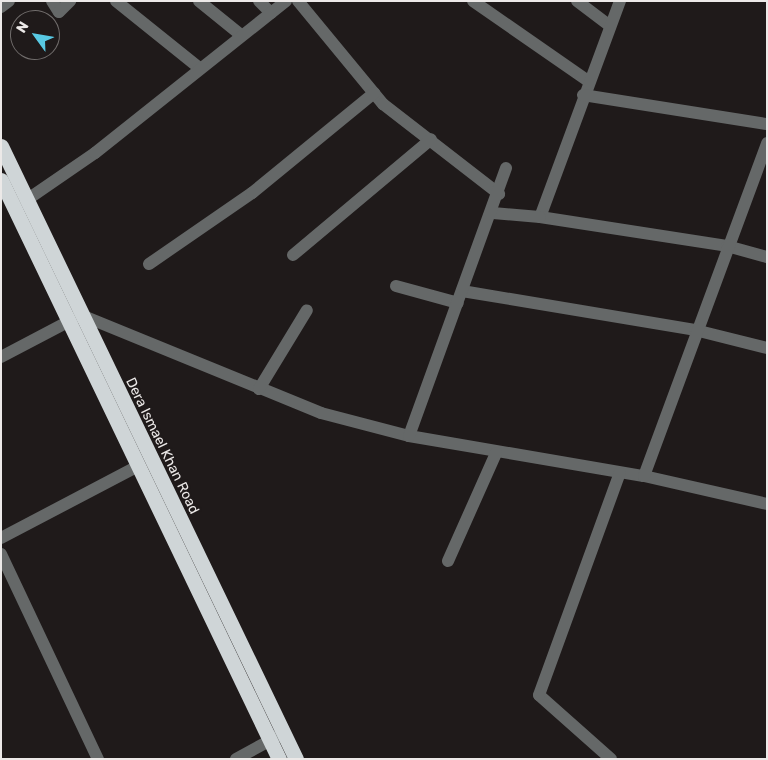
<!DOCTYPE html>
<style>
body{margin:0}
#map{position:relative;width:768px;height:760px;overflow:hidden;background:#1f1a1a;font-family:Rubik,sans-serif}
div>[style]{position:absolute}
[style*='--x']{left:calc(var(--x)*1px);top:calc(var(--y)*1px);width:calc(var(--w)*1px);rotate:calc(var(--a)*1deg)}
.street>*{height:12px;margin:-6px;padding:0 6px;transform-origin:6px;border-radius:6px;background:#656868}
.highway>*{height:15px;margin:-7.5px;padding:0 7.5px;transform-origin:7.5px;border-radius:7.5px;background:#cfd5d7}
span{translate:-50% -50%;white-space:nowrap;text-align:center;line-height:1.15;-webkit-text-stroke:4.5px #1f1a1a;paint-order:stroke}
.street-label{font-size:14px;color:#ece9e8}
.frame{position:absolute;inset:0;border:2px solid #ece9e8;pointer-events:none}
.north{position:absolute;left:10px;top:10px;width:50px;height:50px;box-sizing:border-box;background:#1f1a1a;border:1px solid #716d6c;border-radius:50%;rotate:302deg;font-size:14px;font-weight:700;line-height:20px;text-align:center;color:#ece9e8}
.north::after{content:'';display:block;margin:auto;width:18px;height:22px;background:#58c9e3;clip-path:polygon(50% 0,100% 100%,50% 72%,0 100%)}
</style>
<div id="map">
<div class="street">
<div style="--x:52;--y:1;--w:13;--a:58"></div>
<div style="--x:59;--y:12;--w:16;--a:-45"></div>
<div style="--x:116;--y:1;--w:105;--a:38.8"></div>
<div style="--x:199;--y:1;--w:54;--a:39"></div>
<div style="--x:259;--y:1;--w:17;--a:45"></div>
<div style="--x:298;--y:1;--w:134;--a:50.5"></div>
<div style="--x:383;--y:104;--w:147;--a:37.8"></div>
<div style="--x:473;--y:1;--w:140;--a:34.8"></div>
<div style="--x:577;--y:1;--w:41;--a:37.1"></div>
<div style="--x:620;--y:1;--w:230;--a:110.3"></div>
<div style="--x:540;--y:217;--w:189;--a:8.8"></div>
<div style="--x:727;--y:246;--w:41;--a:15.4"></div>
<div style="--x:1;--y:7;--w:10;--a:-37"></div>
<div style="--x:583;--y:95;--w:186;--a:9"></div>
<div style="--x:28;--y:199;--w:81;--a:-34.5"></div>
<div style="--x:95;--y:153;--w:244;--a:-38.5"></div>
<div style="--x:493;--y:213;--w:47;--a:4.9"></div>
<div style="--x:293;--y:255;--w:180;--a:-40"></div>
<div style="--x:149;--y:264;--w:125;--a:-34.6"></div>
<div style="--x:252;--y:193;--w:158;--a:-39.3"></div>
<div style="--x:396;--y:286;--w:64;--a:15.3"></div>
<div style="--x:462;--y:291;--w:236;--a:9.5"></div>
<div style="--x:695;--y:330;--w:74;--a:14"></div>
<div style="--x:1;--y:357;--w:90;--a:-27.7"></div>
<div style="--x:81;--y:315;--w:259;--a:22.2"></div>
<div style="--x:321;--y:413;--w:91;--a:14.6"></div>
<div style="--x:409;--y:436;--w:238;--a:9.7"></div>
<div style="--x:644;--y:476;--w:126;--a:12.8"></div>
<div style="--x:259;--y:389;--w:92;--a:-58.7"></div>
<div style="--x:409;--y:436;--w:285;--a:-70.1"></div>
<div style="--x:644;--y:476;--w:355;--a:-69.7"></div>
<div style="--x:1;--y:538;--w:153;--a:-27.7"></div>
<div style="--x:1;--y:554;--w:227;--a:64.7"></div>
<div style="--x:448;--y:561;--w:118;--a:-66"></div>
<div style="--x:236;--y:759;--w:48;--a:-28.7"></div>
<div style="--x:611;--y:759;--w:96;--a:-138.4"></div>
<div style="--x:539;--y:695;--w:236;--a:-70"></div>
</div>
<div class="highway">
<div style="--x:1;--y:146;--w:680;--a:64.3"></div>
<div style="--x:1;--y:180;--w:642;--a:64.35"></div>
</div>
<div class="street-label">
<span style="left:162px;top:446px;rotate:64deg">Dera Ismael Khan Road</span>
</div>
<div class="frame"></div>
<div class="north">N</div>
</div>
